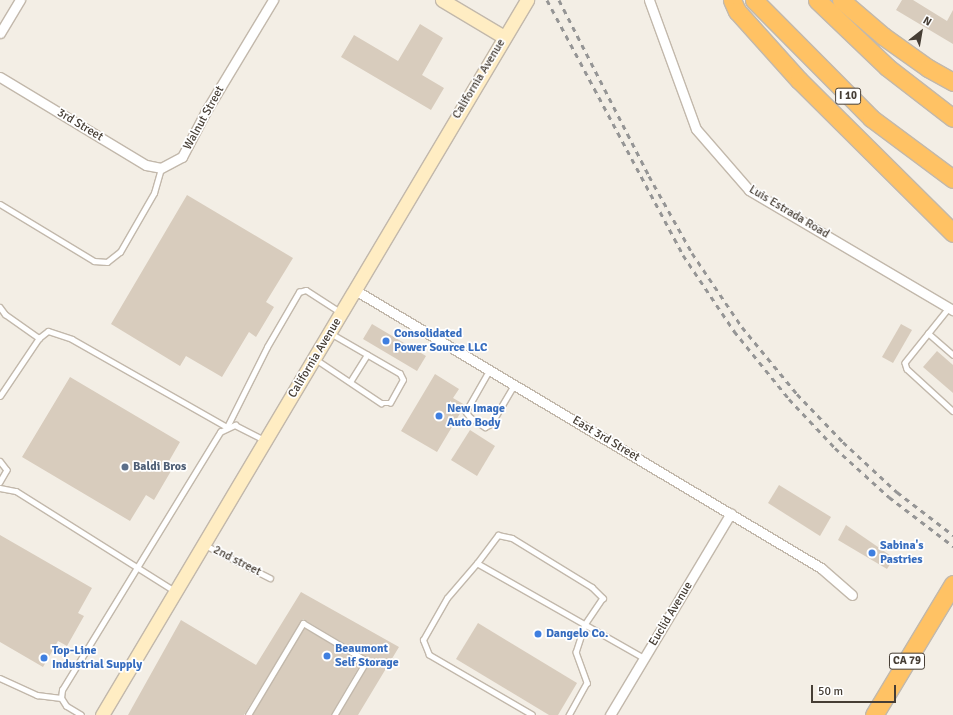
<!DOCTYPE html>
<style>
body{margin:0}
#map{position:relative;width:953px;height:715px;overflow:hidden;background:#f3eee5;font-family:Signika,sans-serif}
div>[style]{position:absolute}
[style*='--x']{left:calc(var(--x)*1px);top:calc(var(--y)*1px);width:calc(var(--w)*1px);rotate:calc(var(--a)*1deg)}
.building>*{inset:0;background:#d8ccbd}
.roads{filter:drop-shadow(1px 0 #c2b8ab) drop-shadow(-1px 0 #c2b8ab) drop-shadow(0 1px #c2b8ab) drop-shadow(0 -1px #c2b8ab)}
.lane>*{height:4.5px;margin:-2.25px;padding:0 2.25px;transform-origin:2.25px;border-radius:2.25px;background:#fff}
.street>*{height:9px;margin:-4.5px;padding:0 4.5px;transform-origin:4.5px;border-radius:4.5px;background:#fff}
.secondary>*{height:13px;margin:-6.5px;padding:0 6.5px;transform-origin:6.5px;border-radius:6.5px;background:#ffedc3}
.highway>*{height:17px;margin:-8.5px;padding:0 8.5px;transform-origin:8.5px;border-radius:8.5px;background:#ffc264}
.rail>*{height:3px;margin-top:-1.5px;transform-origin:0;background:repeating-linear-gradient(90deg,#959595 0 5px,transparent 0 10px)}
.dots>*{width:11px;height:11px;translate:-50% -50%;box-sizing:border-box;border:2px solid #fff;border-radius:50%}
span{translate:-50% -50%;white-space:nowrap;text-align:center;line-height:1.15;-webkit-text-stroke:3.5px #fff;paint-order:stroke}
.shield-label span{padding:1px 3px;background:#fff;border:1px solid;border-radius:3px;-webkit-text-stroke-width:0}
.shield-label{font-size:11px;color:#463e35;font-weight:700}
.street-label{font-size:12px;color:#463e35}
.shop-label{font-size:12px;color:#366cbe;font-weight:700}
.left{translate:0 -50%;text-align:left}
.service-label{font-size:12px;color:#4e5e75;font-weight:700}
.north{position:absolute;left:901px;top:12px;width:40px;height:40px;-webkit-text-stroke:3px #fff;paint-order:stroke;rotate:31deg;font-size:11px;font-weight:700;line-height:16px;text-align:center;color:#463e35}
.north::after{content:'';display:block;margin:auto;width:14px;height:18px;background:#463e35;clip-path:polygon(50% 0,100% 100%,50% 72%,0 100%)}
.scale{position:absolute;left:811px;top:685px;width:85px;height:18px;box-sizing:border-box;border:2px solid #463e35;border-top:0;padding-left:5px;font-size:12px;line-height:14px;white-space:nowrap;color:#463e35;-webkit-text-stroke:3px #fff;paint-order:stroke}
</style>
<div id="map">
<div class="building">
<div style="clip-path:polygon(902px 0,913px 0,947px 21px,953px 10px,953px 44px,896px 10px)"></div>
<div style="clip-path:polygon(420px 24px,443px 38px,422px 75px,444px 88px,431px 110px,341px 57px,354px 35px,398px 61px)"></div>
<div style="clip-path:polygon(187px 195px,293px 258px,266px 302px,274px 307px,256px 337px,249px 332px,222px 377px,186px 356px,180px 366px,111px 324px)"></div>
<div style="clip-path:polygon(372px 324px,426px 356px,417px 371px,363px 339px)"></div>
<div style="clip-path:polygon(901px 324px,912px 330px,893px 363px,882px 357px)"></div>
<div style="clip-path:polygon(937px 351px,953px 365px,953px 393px,923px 367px)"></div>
<div style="clip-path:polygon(435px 374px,459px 389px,453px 398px,465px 405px,437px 452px,401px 431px)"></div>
<div style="clip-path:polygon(70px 377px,180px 442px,165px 468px,171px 471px,154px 500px,146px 495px,130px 521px,22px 457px)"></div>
<div style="clip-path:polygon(470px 430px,495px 446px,477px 476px,451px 460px)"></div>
<div style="clip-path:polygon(779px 485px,831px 517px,820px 536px,768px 503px)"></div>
<div style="clip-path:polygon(846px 525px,894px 558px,887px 569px,838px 540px)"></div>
<div style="clip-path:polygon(0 535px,92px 588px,78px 613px,84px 616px,67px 646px,58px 641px,43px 667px,0 642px)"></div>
<div style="clip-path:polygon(301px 592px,399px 647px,358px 715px,339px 715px,370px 663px,370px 659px,303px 619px,244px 715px,128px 715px,181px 620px,256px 665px)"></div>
<div style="clip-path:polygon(478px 623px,577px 683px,558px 715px,549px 715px,456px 659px)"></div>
<div style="clip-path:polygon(304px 628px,362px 662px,331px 715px,252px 715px)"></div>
</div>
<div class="roads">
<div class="lane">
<div style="--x:0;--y:204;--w:110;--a:31.2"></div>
<div style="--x:94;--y:261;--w:13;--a:4"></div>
<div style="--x:107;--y:262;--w:16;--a:-38"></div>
<div style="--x:120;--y:252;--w:68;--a:-60"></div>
<div style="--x:154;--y:193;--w:26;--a:-74"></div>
<div style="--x:0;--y:307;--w:9;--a:54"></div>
<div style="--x:5;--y:314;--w:42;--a:35.2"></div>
<div style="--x:949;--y:308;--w:70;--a:128.7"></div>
<div style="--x:905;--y:363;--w:6;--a:72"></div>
<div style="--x:907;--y:369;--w:62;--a:42.4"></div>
<div style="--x:928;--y:333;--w:33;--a:41"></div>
<div style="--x:314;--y:358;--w:81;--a:33.9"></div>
<div style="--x:381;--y:403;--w:9;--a:0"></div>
<div style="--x:390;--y:403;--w:26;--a:-61"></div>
<div style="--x:403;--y:380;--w:7;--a:-117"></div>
<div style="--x:400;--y:374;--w:80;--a:-149.9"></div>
<div style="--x:490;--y:370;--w:48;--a:119.7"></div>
<div style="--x:466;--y:412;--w:6;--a:51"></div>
<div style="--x:470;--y:417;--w:18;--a:34"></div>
<div style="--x:485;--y:427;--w:7;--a:-27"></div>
<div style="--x:491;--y:424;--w:45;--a:-59.5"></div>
<div style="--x:350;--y:382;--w:32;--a:-58"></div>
<div style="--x:0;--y:396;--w:70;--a:-56.1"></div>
<div style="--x:39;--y:338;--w:11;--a:-38"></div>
<div style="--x:48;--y:331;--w:25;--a:18"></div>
<div style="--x:72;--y:339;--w:178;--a:29.6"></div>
<div style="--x:227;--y:427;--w:89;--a:-63.4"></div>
<div style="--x:267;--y:347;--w:64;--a:-59.8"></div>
<div style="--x:299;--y:292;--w:7;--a:-16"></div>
<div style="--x:306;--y:290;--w:40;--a:32.9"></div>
<div style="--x:0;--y:461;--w:11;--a:52"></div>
<div style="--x:7;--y:470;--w:14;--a:120"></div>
<div style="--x:0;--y:488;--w:16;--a:11"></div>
<div style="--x:16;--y:491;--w:188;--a:32.2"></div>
<div style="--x:205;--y:545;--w:73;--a:26.9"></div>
<div style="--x:477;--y:563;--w:35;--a:-53"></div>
<div style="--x:498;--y:535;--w:14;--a:12"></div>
<div style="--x:512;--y:538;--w:94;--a:31.5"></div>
<div style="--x:592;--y:587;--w:16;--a:45"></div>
<div style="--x:603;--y:598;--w:32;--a:124"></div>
<div style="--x:585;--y:625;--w:28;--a:108"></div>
<div style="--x:576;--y:652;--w:33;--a:70"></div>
<div style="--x:587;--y:683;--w:37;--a:119"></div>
<div style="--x:0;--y:678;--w:41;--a:24.7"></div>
<div style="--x:37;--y:695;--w:24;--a:7"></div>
<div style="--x:81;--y:715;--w:17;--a:-149"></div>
<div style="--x:66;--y:706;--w:9;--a:-122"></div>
<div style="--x:61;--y:698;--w:8;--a:-83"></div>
<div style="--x:62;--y:690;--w:303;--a:-58.5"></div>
<div style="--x:220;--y:432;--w:17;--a:-25"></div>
<div style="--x:235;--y:425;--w:34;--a:27"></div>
<div style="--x:248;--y:715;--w:107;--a:-59.1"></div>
<div style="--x:303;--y:623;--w:74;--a:30.7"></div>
<div style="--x:367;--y:661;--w:63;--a:120.7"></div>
<div style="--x:532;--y:715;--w:119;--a:-149.8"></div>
<div style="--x:429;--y:655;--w:16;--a:-112"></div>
<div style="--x:423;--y:640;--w:48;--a:-60.3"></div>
<div style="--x:447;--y:598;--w:46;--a:-49.4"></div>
<div style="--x:477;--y:563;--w:192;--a:29.6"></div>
</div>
<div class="street">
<div style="--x:649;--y:0;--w:137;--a:70"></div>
<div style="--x:696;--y:129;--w:81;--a:49"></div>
<div style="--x:749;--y:190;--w:237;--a:30.5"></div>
<div style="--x:0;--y:33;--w:39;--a:-59"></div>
<div style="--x:0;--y:77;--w:170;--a:31.1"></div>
<div style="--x:146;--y:165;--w:15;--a:11"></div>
<div style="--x:161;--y:168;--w:24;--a:-28"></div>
<div style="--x:182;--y:157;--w:52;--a:-62.4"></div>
<div style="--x:206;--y:111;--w:130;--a:-58.9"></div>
<div style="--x:355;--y:290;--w:543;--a:30.82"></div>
<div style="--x:821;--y:568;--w:41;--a:41.1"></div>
<div style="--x:610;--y:715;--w:235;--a:-59.1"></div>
</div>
<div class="secondary">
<div style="--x:442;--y:0;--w:72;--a:30.8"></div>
<div style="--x:102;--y:715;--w:832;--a:-59.27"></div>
</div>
<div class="highway">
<div style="--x:732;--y:0;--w:12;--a:66"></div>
<div style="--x:737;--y:11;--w:93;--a:48.1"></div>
<div style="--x:799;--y:80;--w:217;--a:44.8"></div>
<div style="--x:754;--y:0;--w:166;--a:45.2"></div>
<div style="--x:871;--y:118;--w:102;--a:36.6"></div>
<div style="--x:817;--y:0;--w:97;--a:43.7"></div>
<div style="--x:887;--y:67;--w:83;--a:37.7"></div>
<div style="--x:841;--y:0;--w:55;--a:40.6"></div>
<div style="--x:883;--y:36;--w:55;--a:35.4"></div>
<div style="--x:928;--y:68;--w:29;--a:29"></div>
<div style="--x:874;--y:715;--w:153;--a:-58.9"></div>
</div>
</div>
<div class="rail">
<div style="--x:547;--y:0;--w:289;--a:61.9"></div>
<div style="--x:683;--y:255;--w:92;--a:56.1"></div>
<div style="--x:734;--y:331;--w:87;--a:51"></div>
<div style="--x:789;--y:399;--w:67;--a:46.8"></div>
<div style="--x:835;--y:448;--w:73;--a:42.2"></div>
<div style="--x:889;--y:497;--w:81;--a:37.4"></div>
<div style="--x:559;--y:0;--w:198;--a:62.9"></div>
<div style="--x:649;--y:176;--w:88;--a:60.8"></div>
<div style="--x:692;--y:253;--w:89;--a:56"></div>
<div style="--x:742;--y:327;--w:87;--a:50.6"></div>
<div style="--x:797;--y:394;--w:66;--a:46.2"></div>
<div style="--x:843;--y:442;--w:74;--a:42.8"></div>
<div style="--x:897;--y:492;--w:71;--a:37.5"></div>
</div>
<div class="dots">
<div style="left:386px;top:341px;background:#3f7fe0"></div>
<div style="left:439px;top:416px;background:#3f7fe0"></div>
<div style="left:125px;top:467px;background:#5c6f8a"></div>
<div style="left:872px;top:553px;background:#3f7fe0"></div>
<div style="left:538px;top:634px;background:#3f7fe0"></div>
<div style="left:327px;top:656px;background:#3f7fe0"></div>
<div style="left:44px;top:658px;background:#3f7fe0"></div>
</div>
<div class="shield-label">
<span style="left:848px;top:96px">I 10</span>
<span style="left:907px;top:661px">CA 79</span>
</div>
<div class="street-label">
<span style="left:479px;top:79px;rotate:-59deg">California Avenue</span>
<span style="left:204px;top:118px;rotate:-61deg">Walnut Street</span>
<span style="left:80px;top:125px;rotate:31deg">3rd Street</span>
<span style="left:789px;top:212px;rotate:31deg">Luis Estrada Road</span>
<span style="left:315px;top:358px;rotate:-59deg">California Avenue</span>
<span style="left:606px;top:439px;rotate:31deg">East 3rd Street</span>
<span style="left:237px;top:561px;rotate:27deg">2nd street</span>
<span style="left:671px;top:614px;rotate:-59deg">Euclid Avenue</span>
</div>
<div class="shop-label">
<span class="left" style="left:394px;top:341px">Consolidated<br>Power Source LLC</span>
<span class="left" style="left:447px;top:416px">New Image<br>Auto Body</span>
<span class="left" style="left:880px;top:553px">Sabina's<br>Pastries</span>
<span class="left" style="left:546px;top:634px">Dangelo Co.</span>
<span class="left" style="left:335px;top:656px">Beaumont<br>Self Storage</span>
<span class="left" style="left:52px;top:658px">Top-Line<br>Industrial Supply</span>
</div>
<div class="service-label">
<span class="left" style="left:133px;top:467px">Baldi Bros</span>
</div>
<div class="north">N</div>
<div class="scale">50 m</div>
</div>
